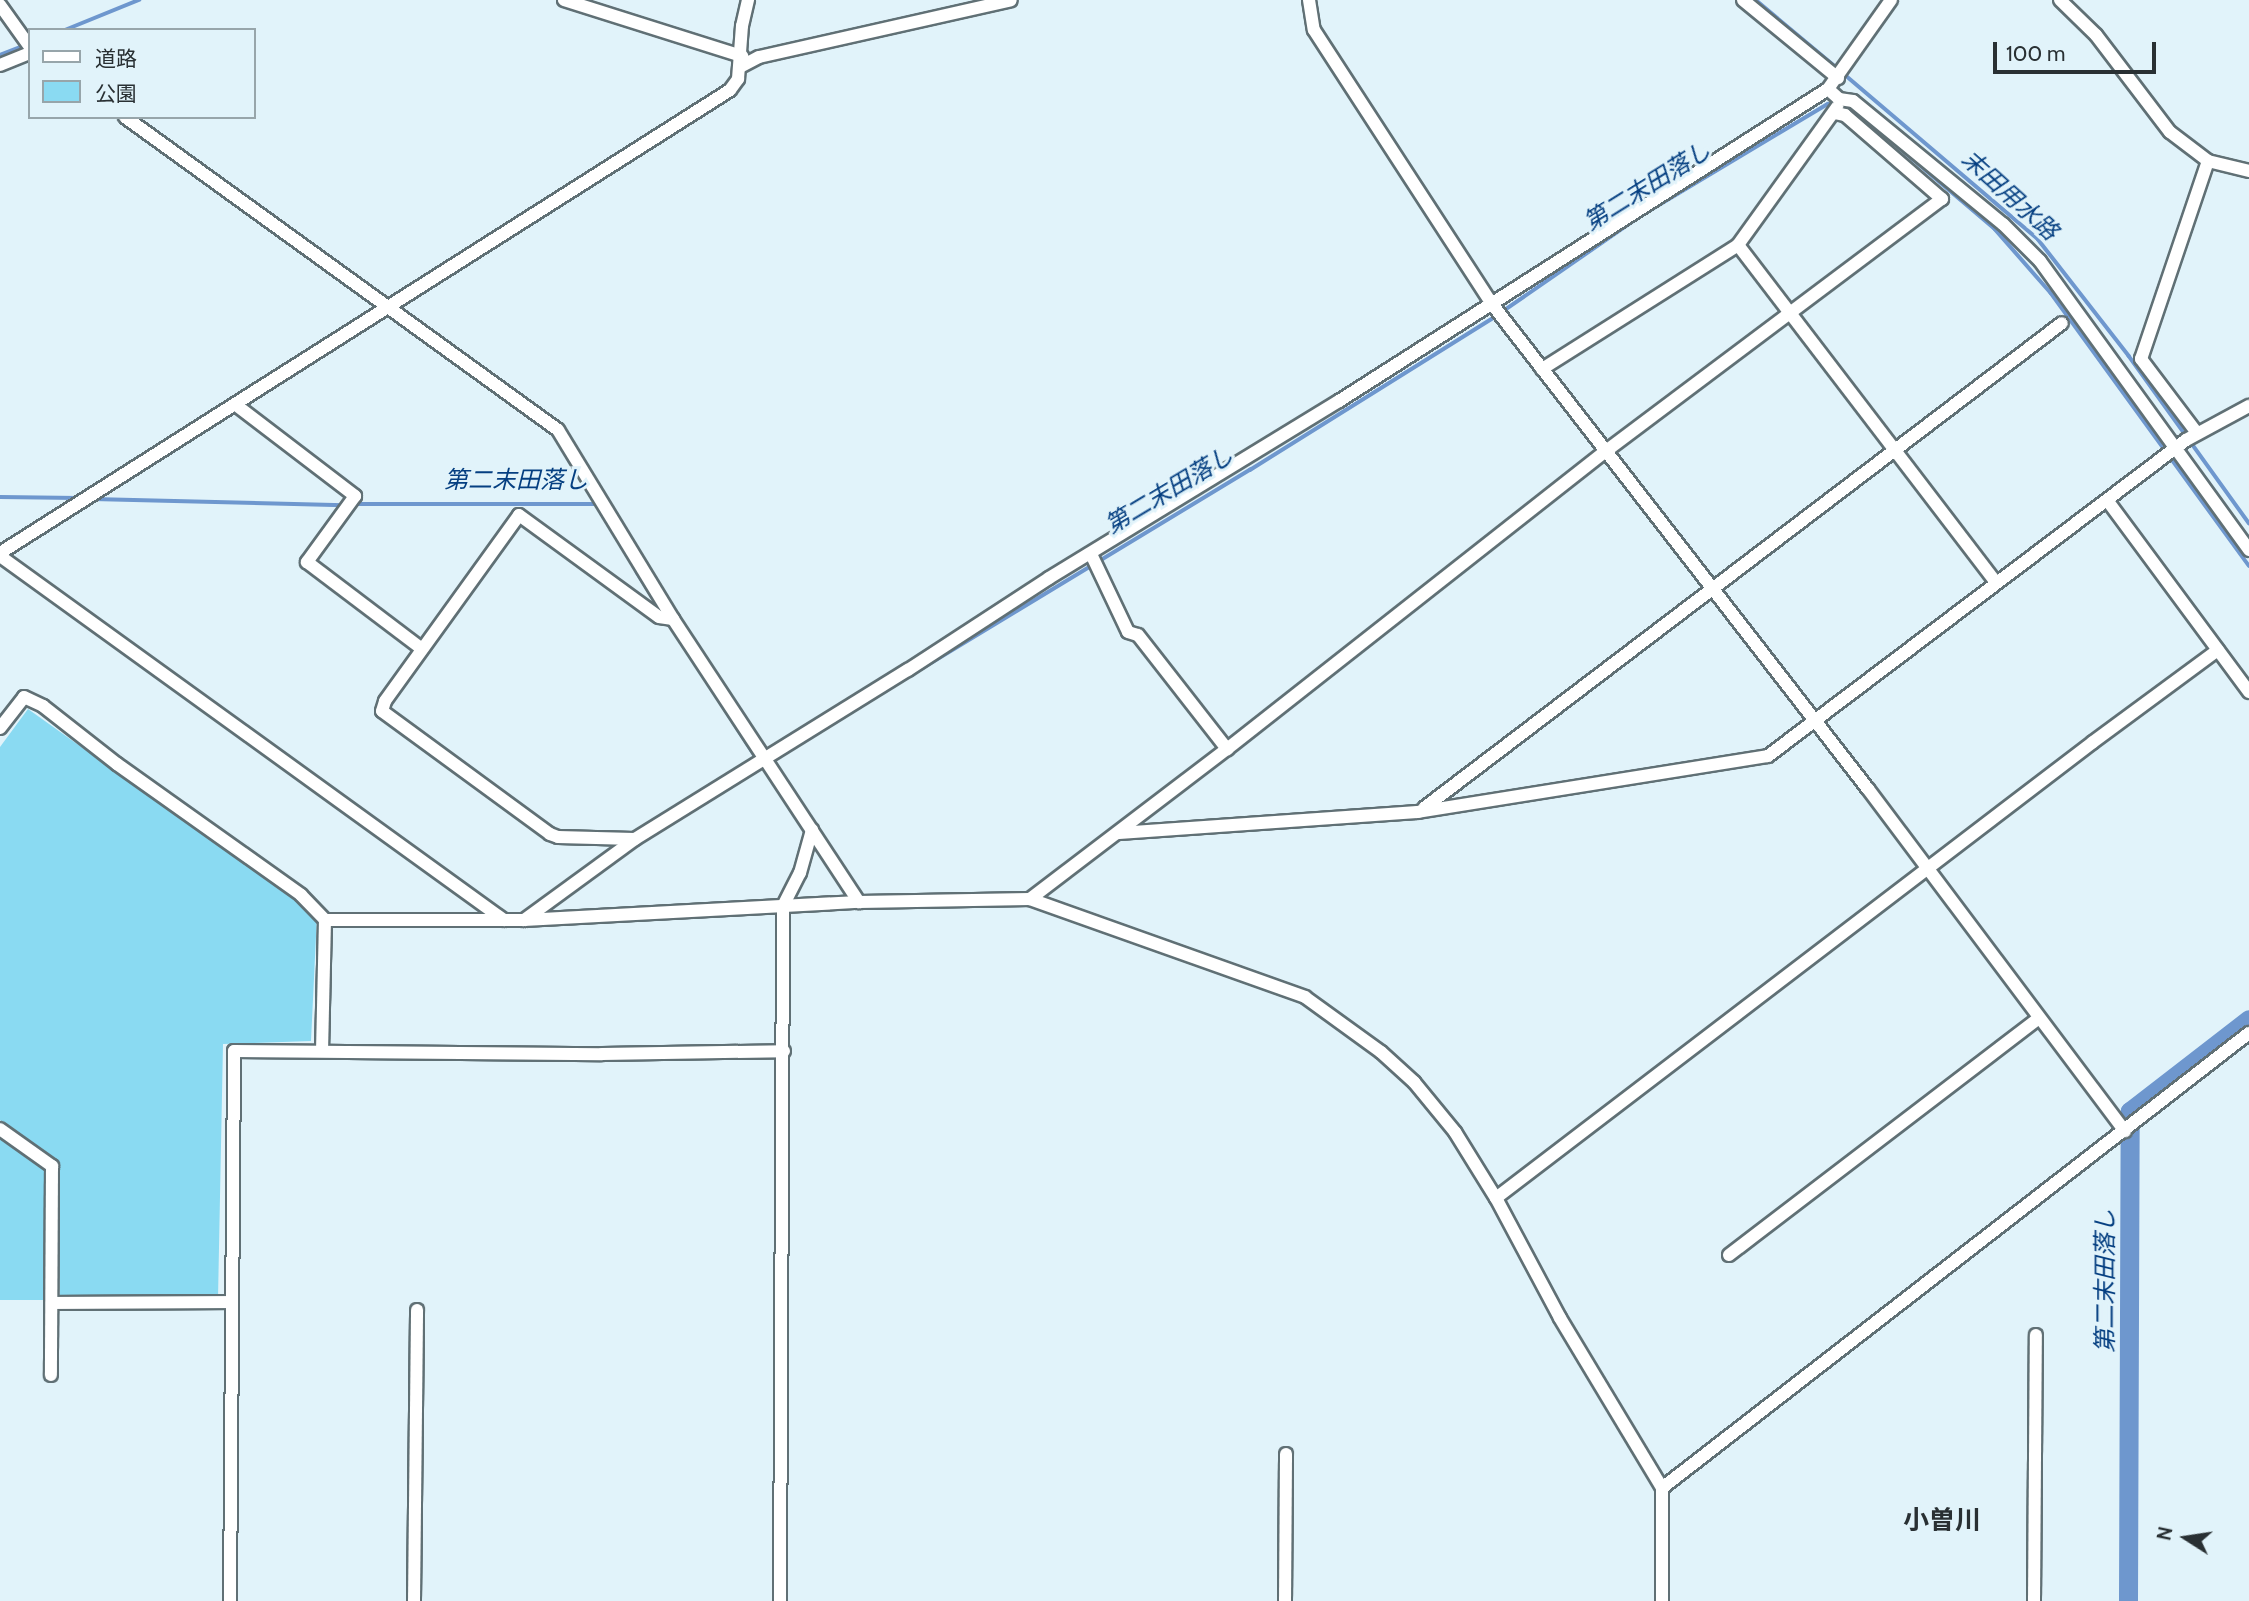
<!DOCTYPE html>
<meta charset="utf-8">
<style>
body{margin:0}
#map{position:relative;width:2249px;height:1601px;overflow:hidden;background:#e1f3fa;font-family:Cabin,"Noto Sans JP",sans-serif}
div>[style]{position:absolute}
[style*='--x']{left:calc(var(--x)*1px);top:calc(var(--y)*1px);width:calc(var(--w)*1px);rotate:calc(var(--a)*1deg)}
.green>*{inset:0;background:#8adaf2}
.stream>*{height:3.5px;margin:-1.75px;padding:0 1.75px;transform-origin:1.75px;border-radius:1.75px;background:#6e97ce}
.river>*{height:19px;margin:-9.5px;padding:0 9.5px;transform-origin:9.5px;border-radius:9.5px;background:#6e97ce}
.roads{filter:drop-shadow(2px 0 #607075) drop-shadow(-2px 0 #607075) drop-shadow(0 2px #607075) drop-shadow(0 -2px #607075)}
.minor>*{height:12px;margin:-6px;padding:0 6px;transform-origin:6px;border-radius:6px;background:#fff}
span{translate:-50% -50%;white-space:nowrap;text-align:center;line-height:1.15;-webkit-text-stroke:6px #e1f3fa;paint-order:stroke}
.water-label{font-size:24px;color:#053f81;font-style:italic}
.quarter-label{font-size:26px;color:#293033;font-weight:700}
.legend{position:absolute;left:28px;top:28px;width:228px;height:91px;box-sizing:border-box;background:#e1f3fa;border:2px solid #97a5aa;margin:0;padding:9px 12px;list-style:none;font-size:21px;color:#293033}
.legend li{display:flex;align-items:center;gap:14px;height:35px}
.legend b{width:35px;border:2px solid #97a5aa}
.north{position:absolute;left:2151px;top:1503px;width:70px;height:70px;-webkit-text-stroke:5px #e1f3fa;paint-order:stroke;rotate:282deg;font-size:19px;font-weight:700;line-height:28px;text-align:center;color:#293033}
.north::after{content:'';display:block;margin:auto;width:24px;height:32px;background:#293033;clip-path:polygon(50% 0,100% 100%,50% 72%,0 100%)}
.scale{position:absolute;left:1993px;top:42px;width:163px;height:32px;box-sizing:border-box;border:4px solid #293033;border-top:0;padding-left:9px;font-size:21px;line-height:24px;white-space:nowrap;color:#293033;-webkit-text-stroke:5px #e1f3fa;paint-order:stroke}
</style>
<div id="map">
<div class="green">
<div style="clip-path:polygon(28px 709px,317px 915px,311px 1041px,223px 1044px,218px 1299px,60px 1296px,57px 1160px,0 1120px,0 747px)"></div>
<div style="clip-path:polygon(0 1137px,48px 1171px,49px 1300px,0 1300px)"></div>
</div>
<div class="stream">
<div style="--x:1756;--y:0;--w:106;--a:40"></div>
<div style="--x:65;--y:30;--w:80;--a:-22.1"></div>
<div style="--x:0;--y:55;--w:26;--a:-21"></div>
<div style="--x:1843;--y:73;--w:256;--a:40.4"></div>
<div style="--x:2038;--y:239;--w:148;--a:52.1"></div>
<div style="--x:2129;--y:356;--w:206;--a:54.3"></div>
<div style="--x:1874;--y:126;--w:159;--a:40.4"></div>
<div style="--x:1995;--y:229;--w:85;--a:48.8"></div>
<div style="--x:2051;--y:293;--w:337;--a:54"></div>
<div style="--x:1502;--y:312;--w:167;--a:-34.7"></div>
<div style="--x:1639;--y:217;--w:220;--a:-30.9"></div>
<div style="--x:1828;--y:104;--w:8;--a:7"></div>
<div style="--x:0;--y:497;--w:78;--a:0.7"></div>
<div style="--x:93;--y:499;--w:251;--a:1.4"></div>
<div style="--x:352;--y:504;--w:247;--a:0"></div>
<div style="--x:637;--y:572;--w:38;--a:58"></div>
<div style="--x:921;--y:669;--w:385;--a:-31.2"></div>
<div style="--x:1250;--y:470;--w:290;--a:-32"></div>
<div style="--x:707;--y:681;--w:94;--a:57.2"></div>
</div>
<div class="river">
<div style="--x:2128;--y:1601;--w:490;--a:-89.8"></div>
<div style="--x:2130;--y:1111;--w:150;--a:-37.7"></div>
</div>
<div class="roads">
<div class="minor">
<div style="--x:564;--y:0;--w:187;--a:17.5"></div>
<div style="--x:1309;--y:0;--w:30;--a:81"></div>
<div style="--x:1314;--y:30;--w:327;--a:57"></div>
<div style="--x:1492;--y:304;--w:614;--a:52.22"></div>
<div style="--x:1868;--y:789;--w:428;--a:53.1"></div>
<div style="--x:1743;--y:0;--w:123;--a:39.4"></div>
<div style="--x:2060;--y:0;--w:50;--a:44.2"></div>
<div style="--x:2096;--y:35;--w:122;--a:52.7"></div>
<div style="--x:2170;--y:132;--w:48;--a:37.3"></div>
<div style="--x:2208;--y:161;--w:42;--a:13.7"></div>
<div style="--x:0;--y:5;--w:52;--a:54.5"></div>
<div style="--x:0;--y:65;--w:32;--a:-22"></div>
<div style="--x:740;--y:67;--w:21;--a:-28"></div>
<div style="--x:759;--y:57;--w:258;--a:-12.7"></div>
<div style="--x:1828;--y:89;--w:15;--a:42"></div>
<div style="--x:1839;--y:99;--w:14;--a:8"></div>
<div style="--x:1853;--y:101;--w:194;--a:39.4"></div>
<div style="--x:2003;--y:224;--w:52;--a:45"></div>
<div style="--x:2040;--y:261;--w:357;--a:54.1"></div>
<div style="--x:125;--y:117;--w:534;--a:35.86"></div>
<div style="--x:558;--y:430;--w:221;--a:58.7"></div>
<div style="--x:673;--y:619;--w:339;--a:56.7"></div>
<div style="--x:1738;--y:245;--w:424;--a:52.6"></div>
<div style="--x:1542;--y:369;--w:232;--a:-32.3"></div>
<div style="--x:1738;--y:245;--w:170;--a:-54.3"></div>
<div style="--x:236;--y:405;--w:150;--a:37.4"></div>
<div style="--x:355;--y:496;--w:82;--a:126"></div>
<div style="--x:307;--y:562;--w:144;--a:37.1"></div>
<div style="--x:2197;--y:433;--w:93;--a:-127.1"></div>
<div style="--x:2141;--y:359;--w:209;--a:-71.3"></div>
<div style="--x:2107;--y:500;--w:239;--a:53.5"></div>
<div style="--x:0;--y:553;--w:864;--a:-32.38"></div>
<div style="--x:730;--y:90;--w:14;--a:-54"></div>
<div style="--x:738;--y:79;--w:53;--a:-85.7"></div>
<div style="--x:742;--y:26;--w:27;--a:-77"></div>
<div style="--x:1091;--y:554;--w:86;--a:64.6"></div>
<div style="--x:1128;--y:632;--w:10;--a:17"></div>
<div style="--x:1138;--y:635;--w:145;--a:52"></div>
<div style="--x:0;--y:556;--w:622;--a:35.84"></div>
<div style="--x:0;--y:728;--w:39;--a:-52"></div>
<div style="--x:24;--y:697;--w:21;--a:25"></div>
<div style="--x:43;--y:706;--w:94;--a:38.1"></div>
<div style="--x:117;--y:764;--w:226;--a:35.4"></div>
<div style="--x:301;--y:895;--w:35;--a:46"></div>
<div style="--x:325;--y:920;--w:130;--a:91.3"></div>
<div style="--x:1424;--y:808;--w:801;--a:-37.24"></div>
<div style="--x:1118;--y:833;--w:301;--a:-4"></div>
<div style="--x:1418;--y:812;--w:354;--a:-9.1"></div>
<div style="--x:1768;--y:756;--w:524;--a:-37.09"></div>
<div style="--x:2186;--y:440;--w:72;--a:-28.4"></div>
<div style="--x:634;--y:839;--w:76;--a:-178.5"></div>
<div style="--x:558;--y:837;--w:9;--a:-159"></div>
<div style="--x:550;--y:834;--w:208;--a:-143.8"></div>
<div style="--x:382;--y:711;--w:10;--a:-73"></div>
<div style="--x:385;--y:701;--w:229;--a:-54.2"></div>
<div style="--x:519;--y:515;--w:173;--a:36.1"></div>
<div style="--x:659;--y:617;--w:14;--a:8"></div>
<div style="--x:1030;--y:899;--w:248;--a:-37.3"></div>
<div style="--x:1227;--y:749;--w:482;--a:-38.2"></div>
<div style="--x:1606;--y:451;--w:420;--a:-36.9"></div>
<div style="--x:1942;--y:199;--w:128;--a:-139.1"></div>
<div style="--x:1845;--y:115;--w:10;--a:-169"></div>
<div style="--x:325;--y:920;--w:199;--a:0"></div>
<div style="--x:524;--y:920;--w:335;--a:-3.1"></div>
<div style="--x:859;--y:902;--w:171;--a:-1"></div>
<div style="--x:1030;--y:899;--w:292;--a:19.6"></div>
<div style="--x:1305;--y:997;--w:94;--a:35.9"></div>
<div style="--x:1381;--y:1052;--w:45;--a:42.3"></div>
<div style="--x:1414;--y:1082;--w:65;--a:50.6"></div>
<div style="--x:1455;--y:1132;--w:78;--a:58.2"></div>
<div style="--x:1496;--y:1198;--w:136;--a:61.9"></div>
<div style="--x:1560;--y:1318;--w:198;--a:59"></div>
<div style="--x:524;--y:920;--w:137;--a:-36.1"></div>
<div style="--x:635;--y:839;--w:321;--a:-31.8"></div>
<div style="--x:908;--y:670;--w:168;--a:-33.1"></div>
<div style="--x:1049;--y:578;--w:340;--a:-31.4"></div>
<div style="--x:1339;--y:401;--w:580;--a:-32.54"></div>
<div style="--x:1828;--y:89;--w:109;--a:-54.7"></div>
<div style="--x:0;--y:1129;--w:64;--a:35.4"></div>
<div style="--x:52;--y:1166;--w:209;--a:90.3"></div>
<div style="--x:1496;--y:1198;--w:751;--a:-37.37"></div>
<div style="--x:2093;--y:742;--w:155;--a:-36.4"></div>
<div style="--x:1729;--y:1255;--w:389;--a:-37.4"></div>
<div style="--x:53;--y:1303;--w:178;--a:-0.3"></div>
<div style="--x:230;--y:1601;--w:550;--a:-89.58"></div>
<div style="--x:234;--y:1051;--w:368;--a:0.5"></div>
<div style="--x:602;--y:1054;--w:182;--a:-0.9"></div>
<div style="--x:414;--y:1601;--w:291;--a:-89.4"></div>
<div style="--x:780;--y:1601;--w:695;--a:-89.75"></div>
<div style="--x:783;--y:906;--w:37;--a:-63"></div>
<div style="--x:800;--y:873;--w:45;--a:-74.4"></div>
<div style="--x:1285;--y:1601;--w:147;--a:-89.6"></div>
<div style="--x:1662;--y:1601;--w:113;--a:-90"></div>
<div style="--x:1662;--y:1488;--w:743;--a:-37.78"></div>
<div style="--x:2034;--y:1601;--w:266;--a:-89.6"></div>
</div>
</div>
<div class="water-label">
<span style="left:1647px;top:186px;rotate:-32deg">第二末田落し</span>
<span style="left:2010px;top:195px;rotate:42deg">末田用水路</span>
<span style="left:516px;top:480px">第二末田落し</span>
<span style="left:1169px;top:490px;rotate:-31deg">第二末田落し</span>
<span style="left:2105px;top:1281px;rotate:-90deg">第二末田落し</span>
</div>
<div class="quarter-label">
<span style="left:1942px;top:1521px">小曽川</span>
</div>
<ul class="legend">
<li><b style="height:9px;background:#fff"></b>道路</li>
<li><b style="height:19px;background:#8adaf2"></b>公園</li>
</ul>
<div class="north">N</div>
<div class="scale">100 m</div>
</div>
